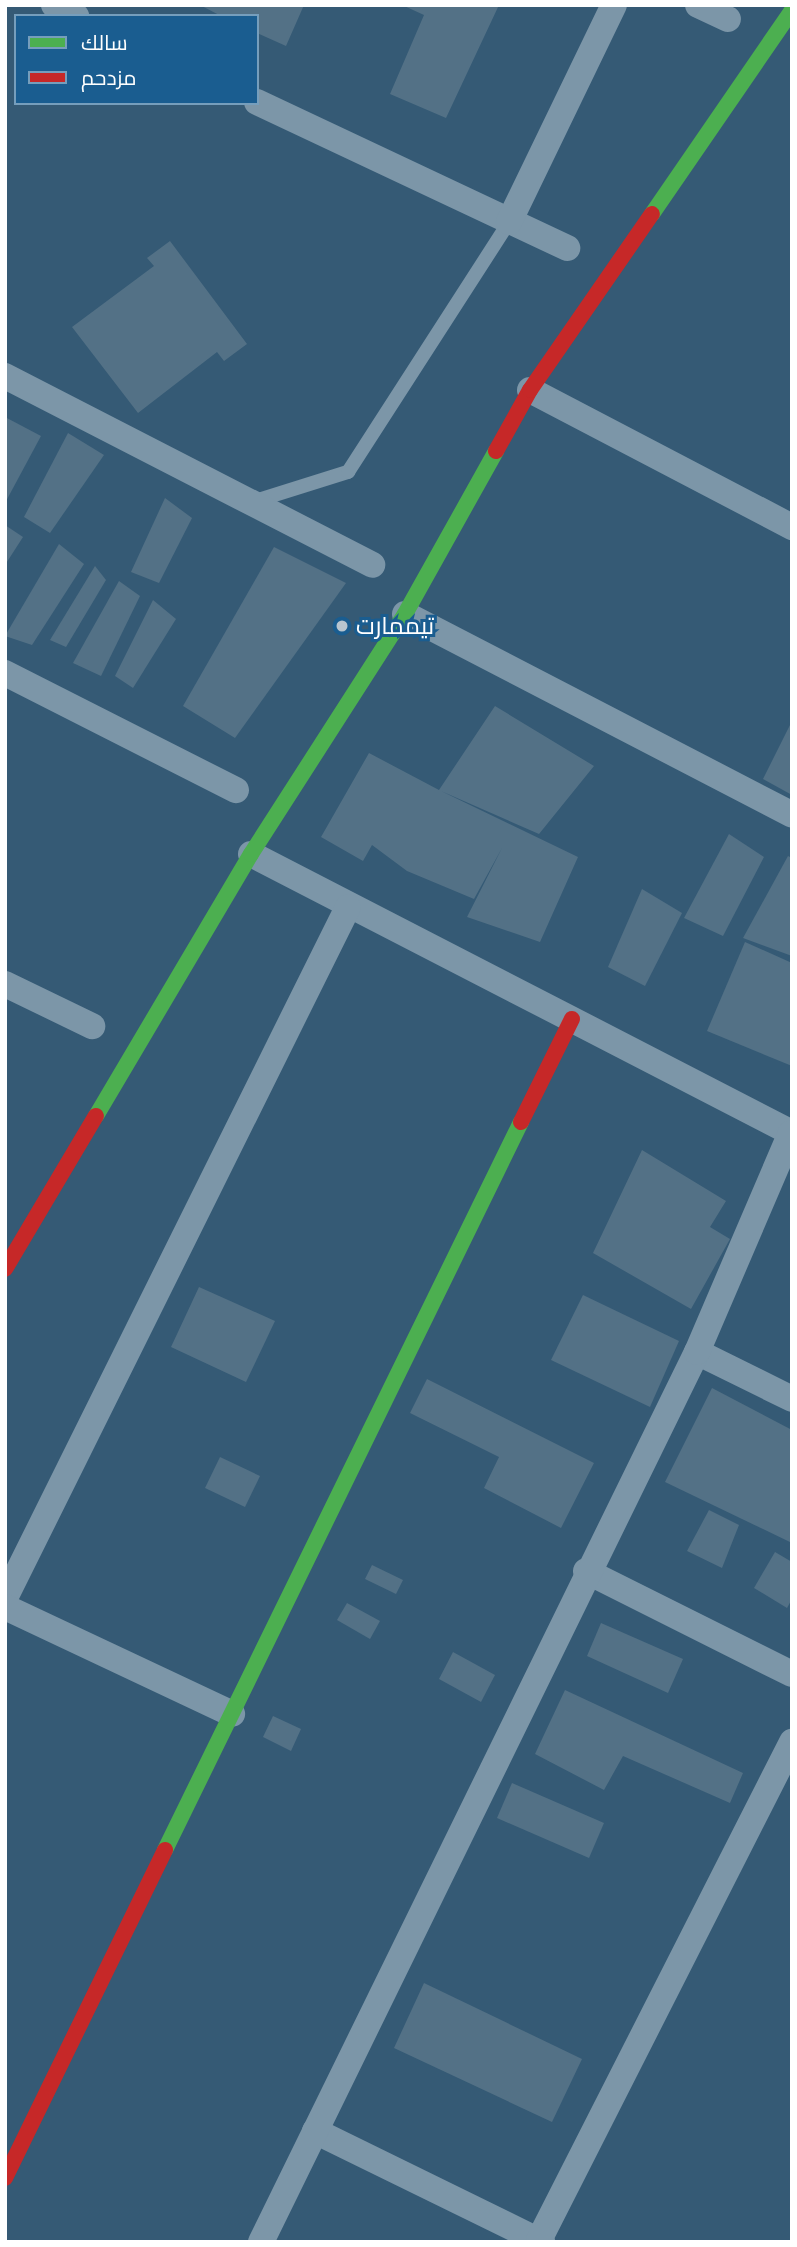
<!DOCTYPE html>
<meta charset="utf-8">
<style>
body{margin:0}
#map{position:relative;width:797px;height:2247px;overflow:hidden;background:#355a75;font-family:Jost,Cairo,sans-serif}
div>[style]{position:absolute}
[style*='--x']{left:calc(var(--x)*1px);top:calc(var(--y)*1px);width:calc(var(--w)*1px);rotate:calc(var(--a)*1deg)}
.building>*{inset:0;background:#537186}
.lane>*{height:14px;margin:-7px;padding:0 7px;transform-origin:7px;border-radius:7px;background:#7c96a8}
.street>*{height:26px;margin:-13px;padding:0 13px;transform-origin:13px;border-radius:13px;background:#7c96a8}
.fast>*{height:16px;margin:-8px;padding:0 8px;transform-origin:8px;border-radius:8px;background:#4caf50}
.jam>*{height:16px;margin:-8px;padding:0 8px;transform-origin:8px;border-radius:8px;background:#c62828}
.dots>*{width:19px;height:19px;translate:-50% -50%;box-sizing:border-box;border:4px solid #1a5d90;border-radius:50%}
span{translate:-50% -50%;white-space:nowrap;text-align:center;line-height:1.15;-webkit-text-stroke:6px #1a5d90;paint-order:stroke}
.poi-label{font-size:24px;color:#fff}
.left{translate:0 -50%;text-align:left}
.frame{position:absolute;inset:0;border:7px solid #fff;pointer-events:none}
.legend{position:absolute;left:14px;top:14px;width:245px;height:91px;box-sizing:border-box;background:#1a5d90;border:2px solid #769ebc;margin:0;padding:9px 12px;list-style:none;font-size:21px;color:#fff}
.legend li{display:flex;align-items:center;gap:14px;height:35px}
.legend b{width:35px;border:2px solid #769ebc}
</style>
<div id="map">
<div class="building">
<div style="clip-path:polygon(200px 5px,304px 5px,286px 46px,257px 33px,257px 16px,221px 16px)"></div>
<div style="clip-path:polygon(402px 5px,499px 5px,446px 118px,390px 94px,424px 15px)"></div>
<div style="clip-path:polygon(170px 241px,247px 344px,224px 361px,217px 352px,138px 413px,72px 327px,154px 266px,147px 258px)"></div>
<div style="clip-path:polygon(5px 417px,41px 436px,5px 503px)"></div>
<div style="clip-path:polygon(68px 433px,104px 455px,50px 533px,24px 517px)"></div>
<div style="clip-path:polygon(165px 498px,192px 518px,159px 583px,131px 572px)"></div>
<div style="clip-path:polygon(5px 525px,23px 537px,5px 565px)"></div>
<div style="clip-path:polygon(59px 544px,84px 564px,32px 645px,5px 636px)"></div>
<div style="clip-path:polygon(274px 547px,346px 583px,235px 738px,183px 706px)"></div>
<div style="clip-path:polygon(95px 566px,106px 580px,66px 647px,50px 640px)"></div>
<div style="clip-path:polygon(119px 581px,140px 596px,101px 676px,73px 663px)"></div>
<div style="clip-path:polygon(153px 600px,176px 619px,133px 688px,115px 676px)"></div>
<div style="clip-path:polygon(495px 706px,594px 766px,539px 834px,441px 791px,578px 857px,540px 942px,467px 917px,502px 848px,474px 899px,407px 871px,372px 845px,363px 861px,321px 837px,369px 753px,439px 790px)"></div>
<div style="clip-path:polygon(792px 721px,792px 795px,763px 779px)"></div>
<div style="clip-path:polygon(729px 834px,764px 857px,723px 936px,684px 918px)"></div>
<div style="clip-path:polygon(788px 856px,792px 858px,792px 956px,743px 938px)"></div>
<div style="clip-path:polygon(642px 889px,682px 913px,645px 986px,608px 967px)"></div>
<div style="clip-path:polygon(745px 942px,792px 963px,792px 1066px,707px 1031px)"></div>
<div style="clip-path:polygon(642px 1150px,726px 1201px,710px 1227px,730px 1239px,691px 1309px,593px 1253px)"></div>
<div style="clip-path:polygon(199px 1287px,275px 1321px,246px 1382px,171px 1347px)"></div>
<div style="clip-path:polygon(583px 1295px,679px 1341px,650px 1407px,551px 1360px)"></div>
<div style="clip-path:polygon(427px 1379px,594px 1463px,561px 1528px,484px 1488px,499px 1457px,410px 1413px)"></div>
<div style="clip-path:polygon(712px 1388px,792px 1430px,792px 1543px,665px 1482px)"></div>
<div style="clip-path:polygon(220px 1457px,260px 1476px,245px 1507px,205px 1488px)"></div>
<div style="clip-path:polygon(709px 1510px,739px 1525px,722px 1568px,687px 1551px)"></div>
<div style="clip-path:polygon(775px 1552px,792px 1562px,792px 1599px,787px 1608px,754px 1588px)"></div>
<div style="clip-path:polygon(372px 1565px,403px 1580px,396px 1594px,365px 1579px)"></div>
<div style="clip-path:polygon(347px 1603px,380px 1621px,370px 1639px,337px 1620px)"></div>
<div style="clip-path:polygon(601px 1623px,683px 1659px,668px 1693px,587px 1656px)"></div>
<div style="clip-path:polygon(453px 1652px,495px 1675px,481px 1702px,439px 1679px)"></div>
<div style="clip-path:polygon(565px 1690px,743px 1773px,730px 1803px,623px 1756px,604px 1790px,535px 1754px)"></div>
<div style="clip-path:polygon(273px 1716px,301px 1729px,291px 1751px,263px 1737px)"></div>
<div style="clip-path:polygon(512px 1783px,604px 1823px,589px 1858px,497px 1818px)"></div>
<div style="clip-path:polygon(424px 1983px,582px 2059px,552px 2122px,394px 2048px)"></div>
</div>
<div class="lane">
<div style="--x:252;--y:502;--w:101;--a:-17.4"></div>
<div style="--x:348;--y:472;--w:297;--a:-57.2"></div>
</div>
<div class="street">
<div style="--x:54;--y:5;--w:25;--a:27"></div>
<div style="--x:698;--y:5;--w:33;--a:25"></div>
<div style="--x:257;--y:102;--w:343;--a:25.2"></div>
<div style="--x:509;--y:222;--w:241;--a:-64.2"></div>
<div style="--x:5;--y:376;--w:413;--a:27.2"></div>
<div style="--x:530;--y:390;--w:296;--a:27.6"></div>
<div style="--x:405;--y:614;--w:436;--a:27.4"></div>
<div style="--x:5;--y:673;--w:259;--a:26.9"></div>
<div style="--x:251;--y:854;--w:609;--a:27.28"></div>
<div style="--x:5;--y:984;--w:97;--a:25.8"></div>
<div style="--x:697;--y:1352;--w:106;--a:26.3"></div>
<div style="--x:586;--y:1571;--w:230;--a:26.6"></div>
<div style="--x:5;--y:1598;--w:771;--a:-63.6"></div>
<div style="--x:5;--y:1607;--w:251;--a:25.2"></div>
<div style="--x:315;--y:2131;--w:253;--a:26.1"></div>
<div style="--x:539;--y:2240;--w:559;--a:-63.07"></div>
<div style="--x:261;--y:2242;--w:991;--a:-63.9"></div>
<div style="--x:697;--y:1352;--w:238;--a:-66.8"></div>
</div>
<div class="fast">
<div style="--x:652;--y:214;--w:247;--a:-55.5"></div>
<div style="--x:96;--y:1116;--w:304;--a:-59.4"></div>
<div style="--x:251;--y:854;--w:285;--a:-57.3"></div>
<div style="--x:405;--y:614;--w:187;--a:-60.8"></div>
<div style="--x:165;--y:1850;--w:810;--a:-63.94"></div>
</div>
<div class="jam">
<div style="--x:496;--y:451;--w:70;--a:-60.9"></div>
<div style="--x:530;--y:390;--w:214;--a:-55.3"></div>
<div style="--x:521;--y:1122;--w:115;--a:-63.7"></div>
<div style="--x:5;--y:1269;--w:178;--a:-59.3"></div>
<div style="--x:5;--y:2178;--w:365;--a:-64"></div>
</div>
<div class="dots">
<div style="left:342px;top:626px;background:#b8c5cf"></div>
</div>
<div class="poi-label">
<span class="left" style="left:356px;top:626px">تیممارت</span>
</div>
<div class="frame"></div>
<ul class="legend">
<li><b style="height:9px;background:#4caf50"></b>سالك</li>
<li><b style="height:9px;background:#c62828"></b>مزدحم</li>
</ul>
</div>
